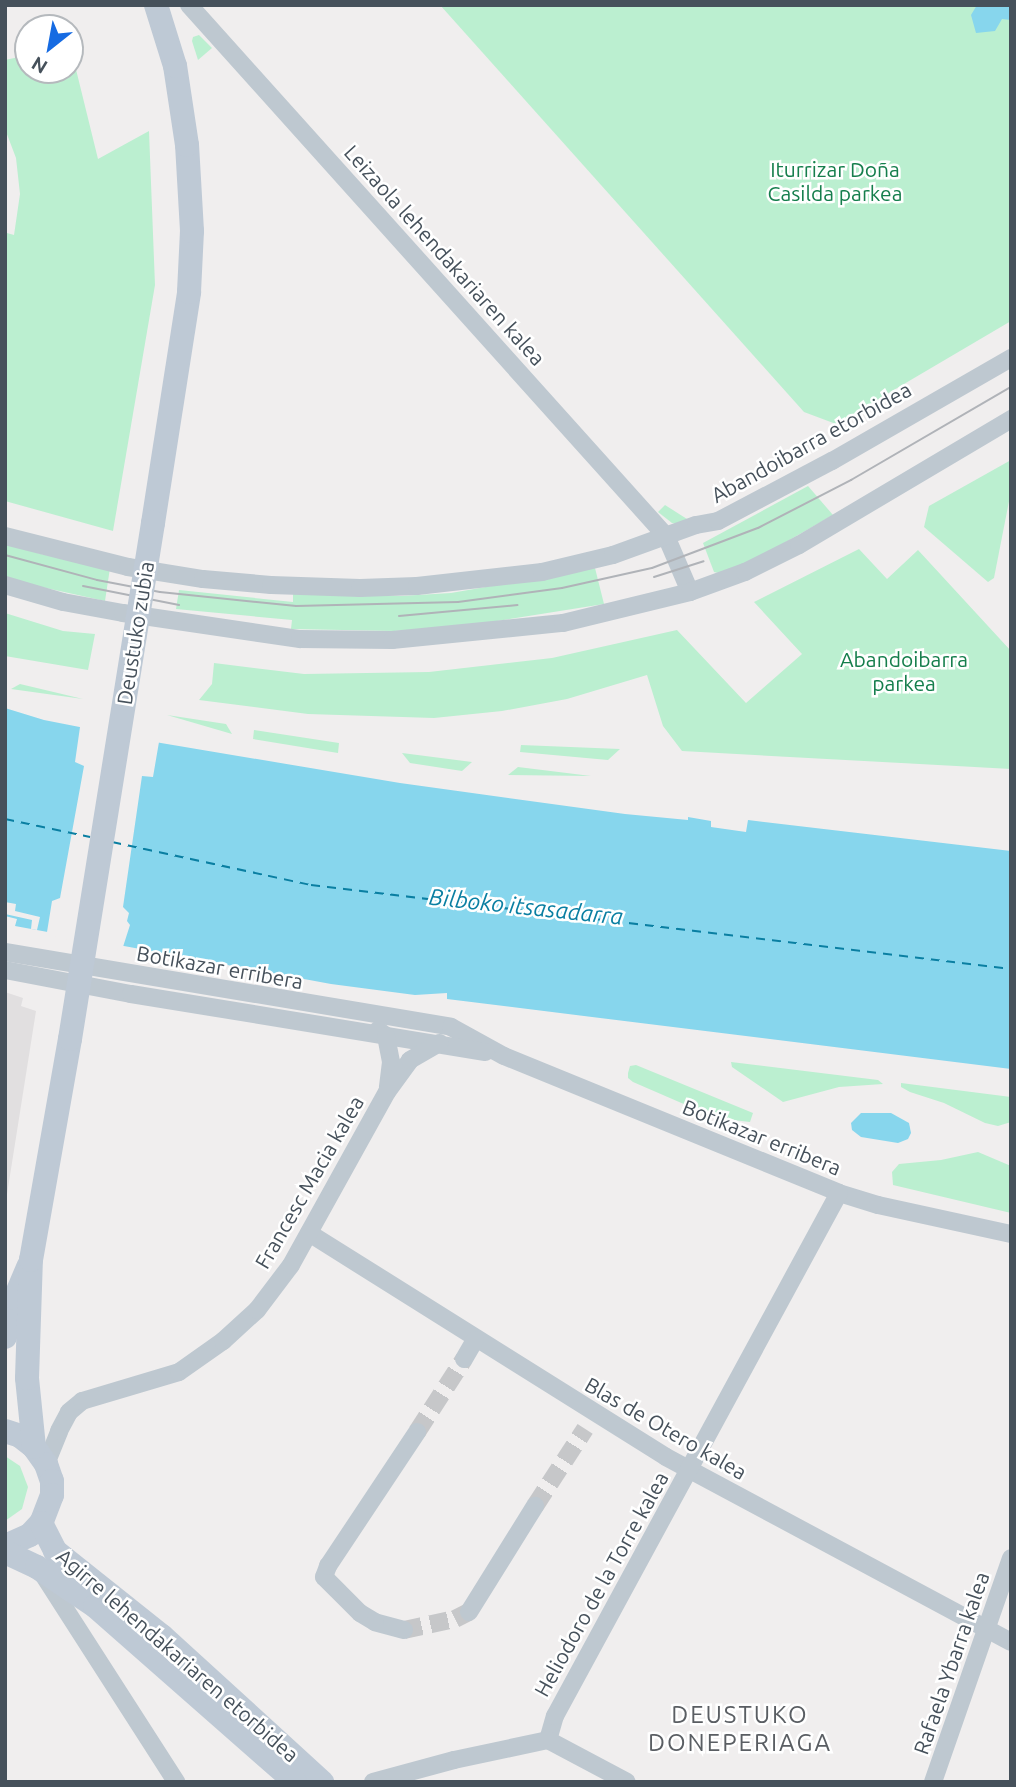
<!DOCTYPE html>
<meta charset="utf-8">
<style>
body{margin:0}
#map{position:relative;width:1016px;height:1787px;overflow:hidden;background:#f0eeee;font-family:Ubuntu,sans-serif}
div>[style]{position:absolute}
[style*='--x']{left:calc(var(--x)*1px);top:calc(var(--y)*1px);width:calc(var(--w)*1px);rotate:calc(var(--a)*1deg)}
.education>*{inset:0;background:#e1dfe0}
.green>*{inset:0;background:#bbefd0}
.water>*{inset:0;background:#87d6ed}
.pier>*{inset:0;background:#f0eeee}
.ferry>*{height:2px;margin-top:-1px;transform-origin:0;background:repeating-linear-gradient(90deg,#0a7fa2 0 9px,transparent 0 16px)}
.minor-tunnel>*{height:18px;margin-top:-9px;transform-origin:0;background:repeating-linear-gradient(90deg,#c6c7c9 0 18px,transparent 0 27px)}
.minor>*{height:18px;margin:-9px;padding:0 9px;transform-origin:9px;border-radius:9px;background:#bec8d0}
.secondary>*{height:24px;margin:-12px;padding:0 12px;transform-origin:12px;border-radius:12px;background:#bec9d5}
.tram>*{height:2px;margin:-1px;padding:0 1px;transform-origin:1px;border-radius:1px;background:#b0b3b8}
.secondary-bridge>*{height:24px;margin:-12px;padding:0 12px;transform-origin:12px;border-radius:12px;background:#bec9d5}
span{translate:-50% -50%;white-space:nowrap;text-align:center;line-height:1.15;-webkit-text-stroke:5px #fff;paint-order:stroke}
.park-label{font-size:21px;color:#157e4c}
.street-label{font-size:21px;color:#46515b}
.water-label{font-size:23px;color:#0a7fa2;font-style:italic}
.quarter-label{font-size:24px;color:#5a5e63;letter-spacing:2px}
.frame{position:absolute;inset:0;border:7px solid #46515b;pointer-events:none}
.north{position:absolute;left:14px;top:14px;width:70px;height:70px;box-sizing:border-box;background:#fff;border:2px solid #b5b9bd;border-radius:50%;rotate:211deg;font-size:19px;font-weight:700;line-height:28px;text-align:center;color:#46515b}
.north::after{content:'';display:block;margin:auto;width:24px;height:32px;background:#166be2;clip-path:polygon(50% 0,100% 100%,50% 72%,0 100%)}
</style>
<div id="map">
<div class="education">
<div style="clip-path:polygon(5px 992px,23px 998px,21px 1006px,36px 1011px,5px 1207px)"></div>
</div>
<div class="green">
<div style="clip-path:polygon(440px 5px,1011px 5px,1011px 321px,836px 424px,804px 412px)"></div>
<div style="clip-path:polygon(199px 35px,212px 48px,198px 60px,192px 41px,193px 37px)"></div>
<div style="clip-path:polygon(70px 45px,98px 159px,149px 131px,155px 285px,113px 531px,5px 501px,5px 242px,7px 233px,14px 235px,20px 194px,16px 158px,5px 129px,5px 60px,28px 55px,28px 70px,70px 70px)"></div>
<div style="clip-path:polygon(1011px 460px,1011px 491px,994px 578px,988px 582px,924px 527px,929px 506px)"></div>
<div style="clip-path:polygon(808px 486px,833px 515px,744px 566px,723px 574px,714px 572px,703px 543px)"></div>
<div style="clip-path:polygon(665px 505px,687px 519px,684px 525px,672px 523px,658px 512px)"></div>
<div style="clip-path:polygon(5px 543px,41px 554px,110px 568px,105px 601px,5px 579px)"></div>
<div style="clip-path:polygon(859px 549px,887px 579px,918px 550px,1011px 651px,1011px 769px,682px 751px,663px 726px,647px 675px,567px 699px,502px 711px,434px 718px,308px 714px,199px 700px,212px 684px,214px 663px,304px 674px,429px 672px,552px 658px,677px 630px,746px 703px,802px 654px,754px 602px)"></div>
<div style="clip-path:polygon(595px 568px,604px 604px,465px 626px,394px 631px,291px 629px,292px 620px,176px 609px,179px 590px,293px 602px,293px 593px,401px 596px,451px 593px)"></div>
<div style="clip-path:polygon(5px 613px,63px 631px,95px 634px,88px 670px,5px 656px)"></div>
<div style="clip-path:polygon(20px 684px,83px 699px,11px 689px)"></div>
<div style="clip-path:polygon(167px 715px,226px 724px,232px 734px)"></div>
<div style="clip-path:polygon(254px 730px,339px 743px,338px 753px,253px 739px)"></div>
<div style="clip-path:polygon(521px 745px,620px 749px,608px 760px,520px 752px)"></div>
<div style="clip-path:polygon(402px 753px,472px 762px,462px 771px,410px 763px)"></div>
<div style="clip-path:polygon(518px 767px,591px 776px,508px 775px)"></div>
<div style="clip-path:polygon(731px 1062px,878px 1080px,883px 1084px,839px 1087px,783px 1102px,732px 1067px)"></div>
<div style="clip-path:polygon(636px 1065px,753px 1113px,750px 1122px,716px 1118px,633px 1082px,628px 1078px,628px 1073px,630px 1066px)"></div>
<div style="clip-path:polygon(901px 1083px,1011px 1097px,1011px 1122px,998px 1126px,985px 1123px,944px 1103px,910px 1092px,901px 1087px)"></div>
<div style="clip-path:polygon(978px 1152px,1011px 1166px,1011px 1213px,893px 1185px,892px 1172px,899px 1164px,941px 1160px)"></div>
<div style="clip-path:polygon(5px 1456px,20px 1466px,28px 1487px,22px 1509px,5px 1521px)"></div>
</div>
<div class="water">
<div style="clip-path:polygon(977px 5px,1011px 5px,1011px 20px,1002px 19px,995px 31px,976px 33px,971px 15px)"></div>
<div style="clip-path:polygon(5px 708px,44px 720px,161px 743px,400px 783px,625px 814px,688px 820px,688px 817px,711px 821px,711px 827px,746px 832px,748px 820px,1011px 851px,1011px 1069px,447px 999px,447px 993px,415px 995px,331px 984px,15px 926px,17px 919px,5px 916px)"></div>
<div style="clip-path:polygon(861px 1113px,891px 1113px,909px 1123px,911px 1133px,908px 1139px,898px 1143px,861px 1137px,852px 1130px,851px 1123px)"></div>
</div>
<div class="pier">
<div style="clip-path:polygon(85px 725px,159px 742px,153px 777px,142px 776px,123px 907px,129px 913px,127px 921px,130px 925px,122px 950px,51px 936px,47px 932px,52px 901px,60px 898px,84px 766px,75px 762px,80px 727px)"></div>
<div style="clip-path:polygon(5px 902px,16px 904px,15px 911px,40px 917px,37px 930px,31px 929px,32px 920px,5px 914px)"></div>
</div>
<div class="ferry">
<div style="--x:5;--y:819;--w:87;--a:12"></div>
<div style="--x:112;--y:842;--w:204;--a:12.2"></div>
<div style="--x:311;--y:885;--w:705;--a:6.84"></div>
</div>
<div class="minor-tunnel">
<div style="--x:417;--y:1432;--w:87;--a:-57.2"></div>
<div style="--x:535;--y:1506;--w:92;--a:-57"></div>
<div style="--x:404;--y:1630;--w:52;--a:-12.2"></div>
<div style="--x:455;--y:1619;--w:16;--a:-27"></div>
</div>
<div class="minor">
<div style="--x:189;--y:5;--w:714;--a:48.07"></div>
<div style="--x:666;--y:536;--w:61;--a:66.8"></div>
<div style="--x:5;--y:536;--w:127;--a:14.1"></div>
<div style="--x:128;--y:567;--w:76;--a:9.1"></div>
<div style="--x:203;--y:579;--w:68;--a:5"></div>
<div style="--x:271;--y:585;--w:89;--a:1.9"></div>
<div style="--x:360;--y:588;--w:57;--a:-2"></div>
<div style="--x:417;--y:586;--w:126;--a:-6.4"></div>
<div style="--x:542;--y:572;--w:73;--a:-13.5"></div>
<div style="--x:613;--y:555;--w:88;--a:-19.9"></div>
<div style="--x:696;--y:525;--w:22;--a:-10"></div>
<div style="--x:718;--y:521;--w:129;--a:-27.8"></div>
<div style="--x:832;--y:461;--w:207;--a:-29.9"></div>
<div style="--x:5;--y:585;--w:60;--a:16.3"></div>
<div style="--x:63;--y:602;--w:61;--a:10.4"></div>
<div style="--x:123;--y:613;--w:179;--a:8.4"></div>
<div style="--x:300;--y:639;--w:92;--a:0.6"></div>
<div style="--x:392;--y:640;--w:172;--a:-5.7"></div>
<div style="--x:563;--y:623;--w:131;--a:-13.7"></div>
<div style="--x:690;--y:592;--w:59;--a:-20"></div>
<div style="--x:745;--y:572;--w:60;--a:-26.6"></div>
<div style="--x:799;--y:545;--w:247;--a:-30.7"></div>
<div style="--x:5;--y:952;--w:452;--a:9.5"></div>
<div style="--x:451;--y:1027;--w:60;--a:28.7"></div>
<div style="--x:504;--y:1056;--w:362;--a:22.2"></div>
<div style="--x:839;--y:1193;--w:41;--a:17.1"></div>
<div style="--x:878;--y:1205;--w:136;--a:12.3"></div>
<div style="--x:5;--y:970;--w:128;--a:10.8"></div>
<div style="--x:131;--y:994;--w:359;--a:9.3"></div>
<div style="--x:378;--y:1030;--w:10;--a:37"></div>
<div style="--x:386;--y:1036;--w:26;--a:79"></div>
<div style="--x:391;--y:1062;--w:26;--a:97"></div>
<div style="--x:309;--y:1233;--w:421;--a:32.1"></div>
<div style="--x:666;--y:1457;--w:391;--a:28.2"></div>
<div style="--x:464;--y:1359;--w:22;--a:-60"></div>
<div style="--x:46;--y:1464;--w:35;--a:-68"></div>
<div style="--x:59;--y:1431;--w:21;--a:-62"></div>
<div style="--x:69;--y:1412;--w:17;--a:-40"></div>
<div style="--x:82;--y:1401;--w:101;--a:-16.6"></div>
<div style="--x:179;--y:1372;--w:54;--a:-35.2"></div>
<div style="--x:223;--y:1341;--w:46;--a:-42.4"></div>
<div style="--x:257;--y:1310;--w:56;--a:-52.9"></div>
<div style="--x:291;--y:1265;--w:198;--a:-61"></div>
<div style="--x:387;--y:1092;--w:39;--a:-54"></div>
<div style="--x:410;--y:1060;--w:34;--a:-30"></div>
<div style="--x:44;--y:1576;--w:245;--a:57.3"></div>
<div style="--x:469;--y:1612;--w:125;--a:-58.1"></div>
<div style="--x:404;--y:1630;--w:30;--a:-165"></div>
<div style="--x:375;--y:1622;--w:17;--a:-149"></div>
<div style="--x:360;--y:1613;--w:51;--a:-135"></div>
<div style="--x:324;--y:1577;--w:12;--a:-70"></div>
<div style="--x:328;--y:1566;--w:161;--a:-56.4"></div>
<div style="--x:548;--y:1740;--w:25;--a:-74"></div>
<div style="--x:555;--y:1716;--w:595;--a:-61.5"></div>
<div style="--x:373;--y:1782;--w:84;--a:-15.2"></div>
<div style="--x:454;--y:1760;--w:96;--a:-12"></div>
<div style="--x:548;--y:1740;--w:89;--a:28"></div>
<div style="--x:933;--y:1782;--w:237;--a:-70.8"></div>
</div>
<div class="secondary">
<div style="--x:153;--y:523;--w:234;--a:-81.1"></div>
<div style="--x:189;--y:292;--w:61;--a:-87.2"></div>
<div style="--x:192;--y:231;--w:86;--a:-93.3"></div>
<div style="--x:187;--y:145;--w:80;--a:-98.6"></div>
<div style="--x:175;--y:66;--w:64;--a:-107.3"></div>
<div style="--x:5;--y:1337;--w:40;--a:-75.6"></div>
<div style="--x:15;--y:1298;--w:34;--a:-67"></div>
<div style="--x:5;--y:1431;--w:16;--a:18"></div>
<div style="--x:20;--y:1436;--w:18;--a:38"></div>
<div style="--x:34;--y:1447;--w:21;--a:55"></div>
<div style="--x:46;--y:1464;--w:18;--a:71"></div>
<div style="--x:52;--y:1481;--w:14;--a:90"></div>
<div style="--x:52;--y:1495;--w:30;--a:111"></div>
<div style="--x:41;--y:1523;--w:16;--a:133"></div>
<div style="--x:30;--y:1535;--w:27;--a:156"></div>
<div style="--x:34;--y:1447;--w:69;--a:-95.8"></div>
<div style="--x:27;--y:1378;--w:118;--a:-88.1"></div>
<div style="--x:31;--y:1260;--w:224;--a:-80"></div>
<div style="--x:41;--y:1523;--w:31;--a:63"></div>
<div style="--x:55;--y:1551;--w:137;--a:38.5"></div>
<div style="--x:162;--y:1636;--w:217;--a:42.4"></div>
<div style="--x:5;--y:1552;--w:35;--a:25"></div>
<div style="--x:37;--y:1567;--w:70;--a:33.9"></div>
<div style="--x:95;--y:1606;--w:266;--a:41.3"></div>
</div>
<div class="tram">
<div style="--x:5;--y:555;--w:95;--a:15.2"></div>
<div style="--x:97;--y:580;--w:64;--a:10.8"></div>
<div style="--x:160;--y:592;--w:137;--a:5.9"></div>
<div style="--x:296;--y:606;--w:162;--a:-1.4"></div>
<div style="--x:458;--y:602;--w:105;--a:-7.7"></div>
<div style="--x:562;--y:588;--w:92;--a:-12.5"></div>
<div style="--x:652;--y:568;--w:113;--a:-20.7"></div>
<div style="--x:758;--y:528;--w:105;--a:-27.3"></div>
<div style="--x:851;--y:480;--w:185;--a:-30.2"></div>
<div style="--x:654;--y:577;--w:52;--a:-17.7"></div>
<div style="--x:83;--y:586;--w:98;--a:11.2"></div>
<div style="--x:399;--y:616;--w:119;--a:-5.3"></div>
</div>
<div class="secondary-bridge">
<div style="--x:70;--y:1039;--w:523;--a:-80.86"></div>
</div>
<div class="park-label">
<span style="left:835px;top:181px">Iturrizar Doña<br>Casilda parkea</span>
<span style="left:904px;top:671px">Abandoibarra<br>parkea</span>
</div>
<div class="street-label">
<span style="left:445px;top:255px;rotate:48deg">Leizaola lehendakariaren kalea</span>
<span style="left:811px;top:442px;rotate:-29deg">Abandoibarra etorbidea</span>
<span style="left:135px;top:633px;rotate:-81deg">Deustuko zubia</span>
<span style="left:220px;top:967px;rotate:10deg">Botikazar erribera</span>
<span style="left:762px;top:1137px;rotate:22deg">Botikazar erribera</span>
<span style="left:309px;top:1182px;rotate:-60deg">Francesc Macia kalea</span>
<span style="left:666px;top:1428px;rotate:30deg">Blas de Otero kalea</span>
<span style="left:601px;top:1584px;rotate:-61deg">Heliodoro de la Torre kalea</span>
<span style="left:178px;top:1655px;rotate:41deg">Agirre lehendakariaren etorbidea</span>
<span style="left:951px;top:1663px;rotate:-71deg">Rafaela Ybarra kalea</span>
</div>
<div class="water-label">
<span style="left:526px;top:907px;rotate:6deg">Bilboko itsasadarra</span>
</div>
<div class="quarter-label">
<span style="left:740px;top:1729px">DEUSTUKO<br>DONEPERIAGA</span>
</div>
<div class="frame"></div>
<div class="north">N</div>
</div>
